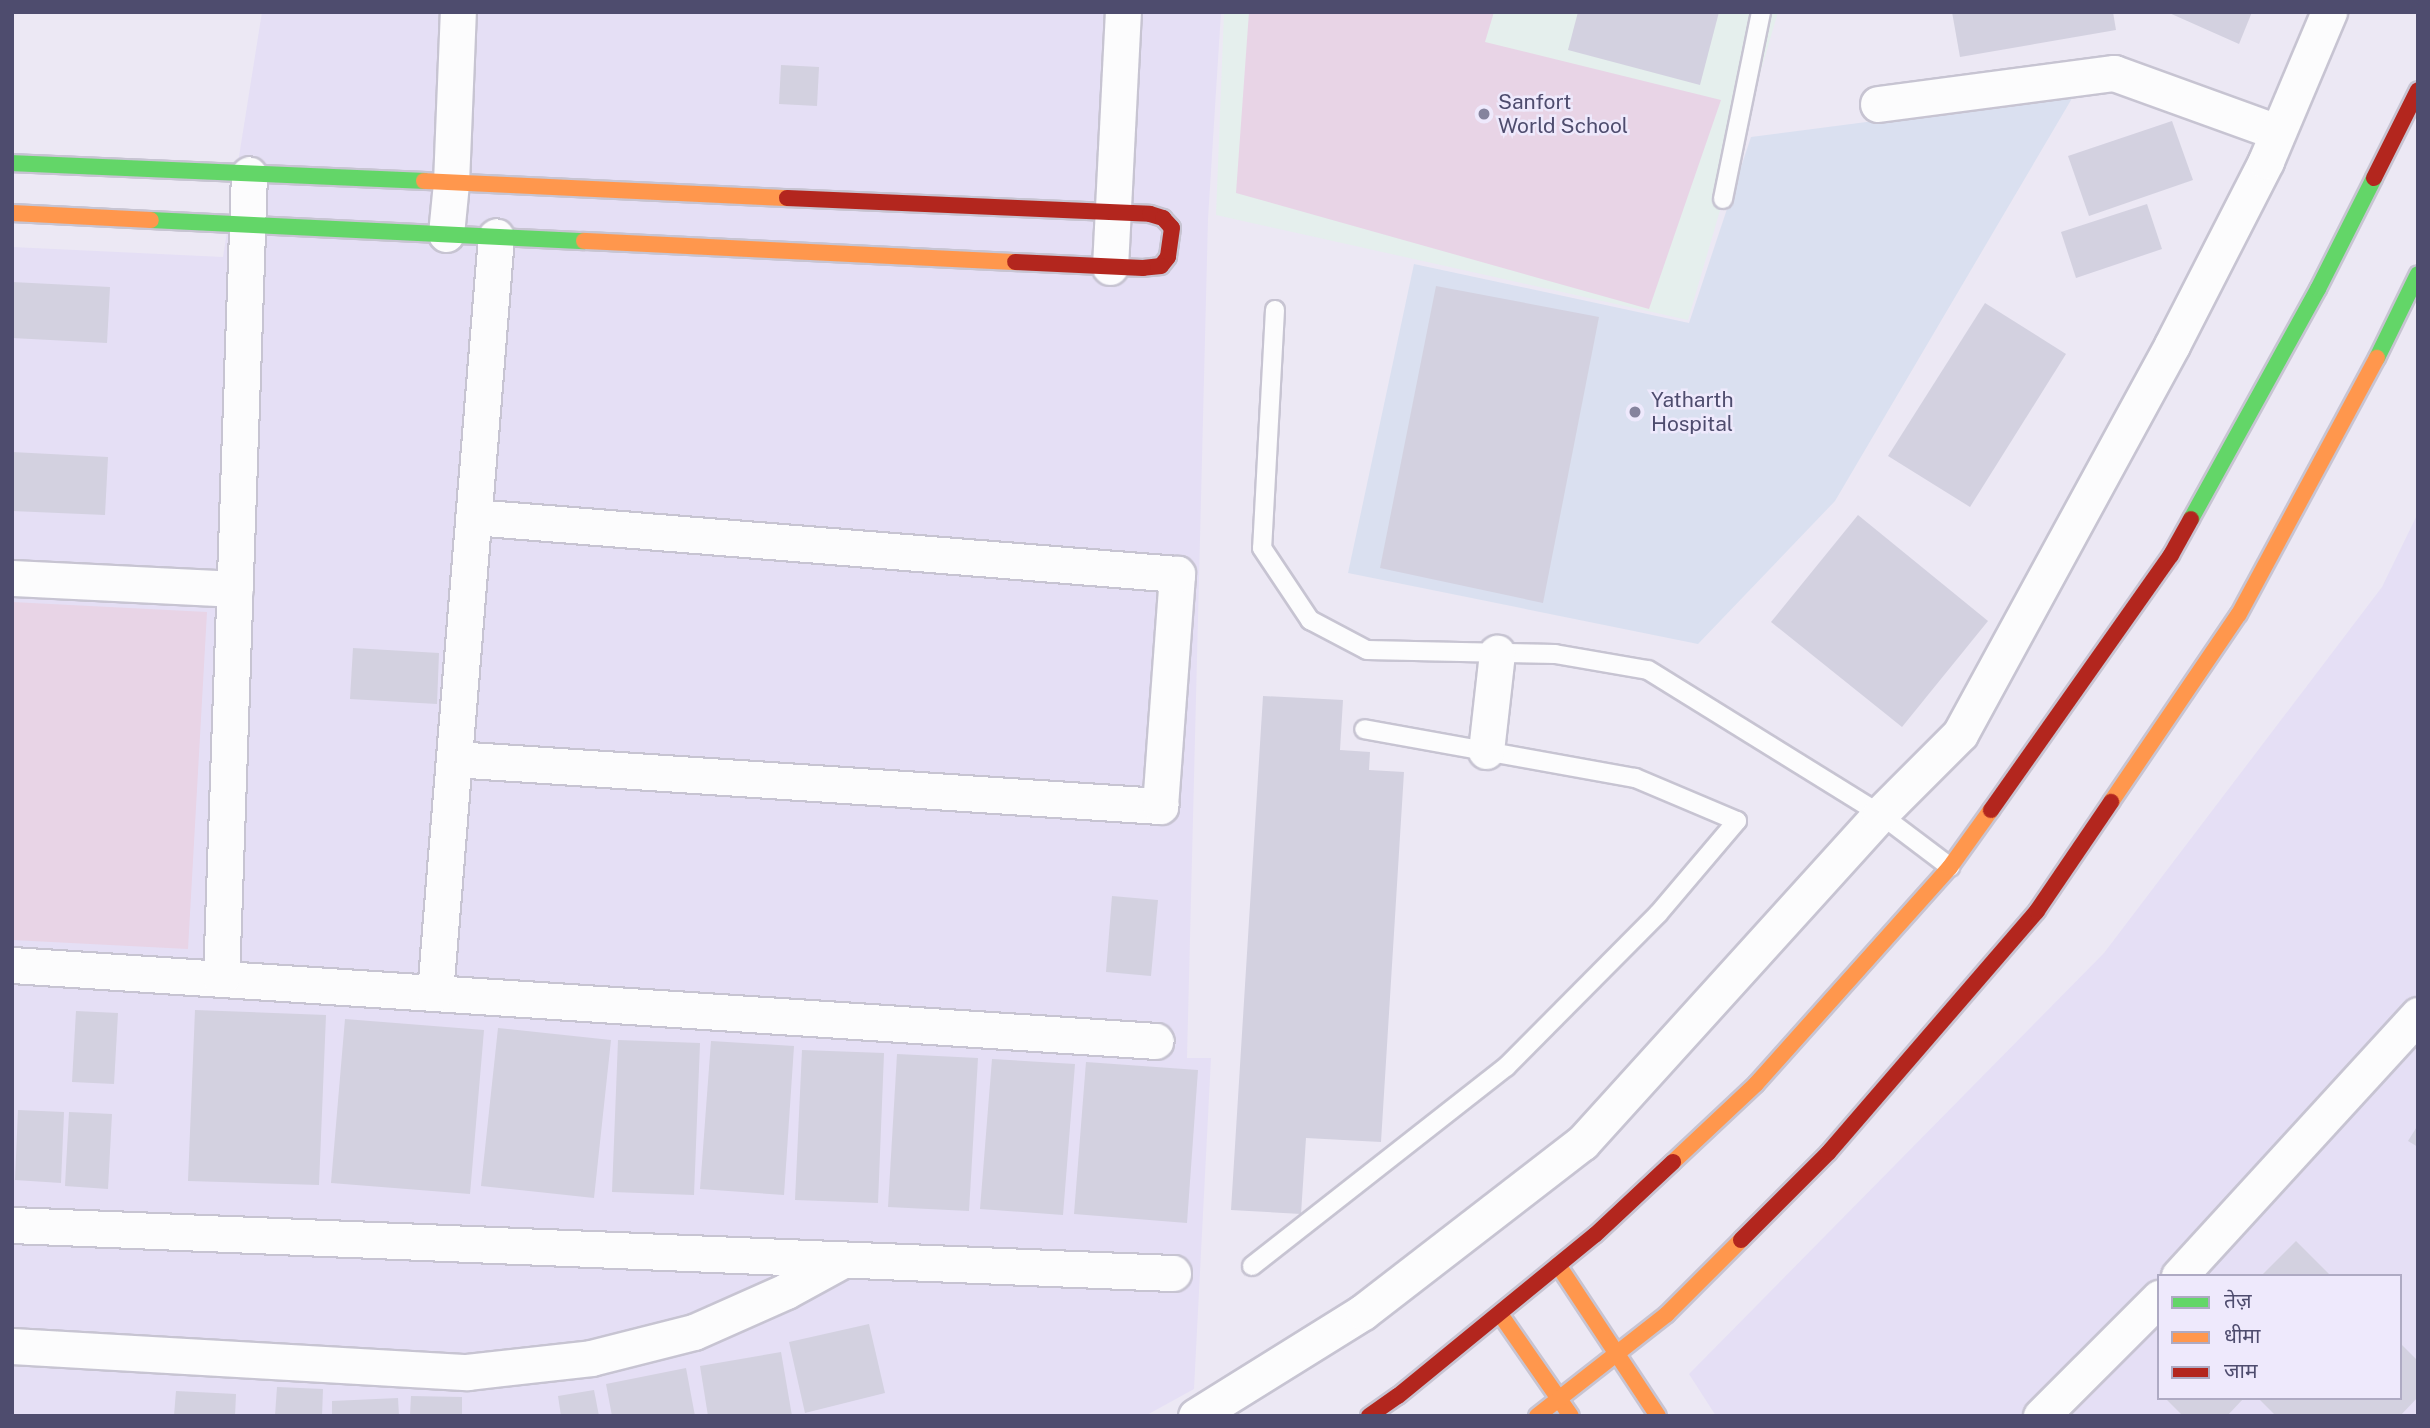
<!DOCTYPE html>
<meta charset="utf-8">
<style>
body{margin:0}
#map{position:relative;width:2430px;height:1428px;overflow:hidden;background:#ece8f4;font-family:"Public Sans","Noto Sans Devanagari",sans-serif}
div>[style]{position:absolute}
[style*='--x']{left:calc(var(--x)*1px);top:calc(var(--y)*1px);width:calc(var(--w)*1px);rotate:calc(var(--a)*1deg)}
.residential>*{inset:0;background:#e5dff5}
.education>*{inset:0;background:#e5efed}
.medical>*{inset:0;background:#dae0f0}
.green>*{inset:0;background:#e8d4e6}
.building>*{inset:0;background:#d3d1e0}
.roads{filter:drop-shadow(2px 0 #c7c4d2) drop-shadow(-2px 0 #c7c4d2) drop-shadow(0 2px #c7c4d2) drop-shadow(0 -2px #c7c4d2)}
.lane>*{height:18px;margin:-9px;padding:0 9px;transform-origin:9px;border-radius:9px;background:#fcfcfd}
.street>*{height:35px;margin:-17.5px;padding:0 17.5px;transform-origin:17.5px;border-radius:17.5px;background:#fcfcfd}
.fast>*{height:16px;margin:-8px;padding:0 8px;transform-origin:8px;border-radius:8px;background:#63d668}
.slow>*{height:16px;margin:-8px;padding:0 8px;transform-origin:8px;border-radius:8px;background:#ff974d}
.jam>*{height:16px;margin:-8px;padding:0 8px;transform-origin:8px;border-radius:8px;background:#b3261e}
.dots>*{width:19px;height:19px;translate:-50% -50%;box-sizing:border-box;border:4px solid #eee9fc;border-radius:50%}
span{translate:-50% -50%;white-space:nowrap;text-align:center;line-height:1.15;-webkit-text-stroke:5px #eee9fc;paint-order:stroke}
.poi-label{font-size:21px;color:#4e4c6e}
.left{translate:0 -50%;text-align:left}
.frame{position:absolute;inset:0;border:14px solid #4e4c6e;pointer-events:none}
.legend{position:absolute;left:2157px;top:1274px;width:245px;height:126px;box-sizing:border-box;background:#eee9fc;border:2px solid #aeaac3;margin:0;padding:9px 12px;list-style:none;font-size:21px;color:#4e4c6e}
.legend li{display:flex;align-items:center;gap:14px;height:35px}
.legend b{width:35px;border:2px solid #aeaac3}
</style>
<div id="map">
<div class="residential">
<div style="clip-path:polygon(262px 12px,1221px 12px,1208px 219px,1187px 1058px,1211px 1058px,1194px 1389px,1145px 1416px,12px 1416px,12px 247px,223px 257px)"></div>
<div style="clip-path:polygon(evenodd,2418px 513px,2418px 1416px,1716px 1416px,1689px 1374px,2104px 953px,2382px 587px,2418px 513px,2159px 1276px,2400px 1276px,2400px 1398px,2159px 1398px,2159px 1276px)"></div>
</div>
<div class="education">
<div style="clip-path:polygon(1224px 12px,1778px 12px,1688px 320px,1216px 215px)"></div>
</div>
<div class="medical">
<div style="clip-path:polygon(2074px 95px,1835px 501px,1698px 644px,1348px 573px,1414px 264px,1689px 323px,1751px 137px)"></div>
</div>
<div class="green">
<div style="clip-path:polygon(1249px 12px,1494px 12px,1485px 42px,1721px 100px,1649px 309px,1236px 193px)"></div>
<div style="clip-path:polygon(12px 602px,207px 612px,188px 949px,12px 940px)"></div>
</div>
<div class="building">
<div style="clip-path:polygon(1578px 12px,1719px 12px,1700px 85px,1568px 50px)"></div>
<div style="clip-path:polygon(1952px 12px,2113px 12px,2116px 30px,1960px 57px)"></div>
<div style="clip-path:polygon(2167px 12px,2252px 12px,2239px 44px)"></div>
<div style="clip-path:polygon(781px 65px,819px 67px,817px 106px,779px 104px)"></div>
<div style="clip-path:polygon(2172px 121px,2193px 180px,2089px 216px,2068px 156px)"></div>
<div style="clip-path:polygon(2147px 204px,2162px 249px,2076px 278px,2061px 232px)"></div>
<div style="clip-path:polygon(12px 282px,110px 287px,107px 343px,12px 338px)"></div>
<div style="clip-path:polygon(1436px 286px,1599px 317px,1543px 603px,1380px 568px)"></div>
<div style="clip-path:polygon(1985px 303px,2066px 354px,1970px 507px,1888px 456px)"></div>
<div style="clip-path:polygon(12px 452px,108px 457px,105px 515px,12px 511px)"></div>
<div style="clip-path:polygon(1858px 515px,1988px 621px,1902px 727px,1771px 622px)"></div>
<div style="clip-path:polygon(353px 648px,439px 653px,437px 704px,350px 699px)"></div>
<div style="clip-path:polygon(1263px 696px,1343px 700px,1340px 750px,1370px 752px,1369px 770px,1404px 772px,1381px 1142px,1306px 1138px,1301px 1214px,1231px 1210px)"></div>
<div style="clip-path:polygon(1112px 896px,1158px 900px,1151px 976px,1106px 972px)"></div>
<div style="clip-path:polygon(195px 1010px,326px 1015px,319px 1185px,188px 1181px)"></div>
<div style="clip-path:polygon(76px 1011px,118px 1013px,114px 1084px,72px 1082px)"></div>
<div style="clip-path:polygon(345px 1019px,484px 1030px,470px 1194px,331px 1183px)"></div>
<div style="clip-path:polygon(498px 1028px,611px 1040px,594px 1198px,481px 1186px)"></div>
<div style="clip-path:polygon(618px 1040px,700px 1043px,694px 1195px,612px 1192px)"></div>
<div style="clip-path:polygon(711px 1041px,794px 1046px,784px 1195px,700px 1189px)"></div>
<div style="clip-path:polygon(802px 1050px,884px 1053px,878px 1203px,795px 1200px)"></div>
<div style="clip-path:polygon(897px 1054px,978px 1058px,969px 1211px,888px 1207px)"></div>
<div style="clip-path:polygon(992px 1059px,1075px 1064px,1063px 1215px,980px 1209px)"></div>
<div style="clip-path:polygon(1086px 1062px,1198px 1070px,1187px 1223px,1074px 1214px)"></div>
<div style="clip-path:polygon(18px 1110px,64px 1112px,61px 1183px,15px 1180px)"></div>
<div style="clip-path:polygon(69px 1112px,112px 1114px,108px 1189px,65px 1186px)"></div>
<div style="clip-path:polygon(2418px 1125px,2418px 1147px,2408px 1141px)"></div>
<div style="clip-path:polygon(2296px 1241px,2331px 1276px,2261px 1276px)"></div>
<div style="clip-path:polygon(869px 1324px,885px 1393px,805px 1413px,789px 1342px)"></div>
<div style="clip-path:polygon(2400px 1343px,2418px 1361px,2418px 1397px,2400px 1416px,2276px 1416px,2258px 1398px,2400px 1398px)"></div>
<div style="clip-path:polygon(781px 1352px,792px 1416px,708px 1416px,700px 1366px)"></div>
<div style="clip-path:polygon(686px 1368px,695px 1416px,612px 1416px,606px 1384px)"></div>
<div style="clip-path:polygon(277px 1387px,323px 1389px,322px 1416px,275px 1416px)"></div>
<div style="clip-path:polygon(594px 1390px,599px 1416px,561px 1416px,558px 1396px)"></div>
<div style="clip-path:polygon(176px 1391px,236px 1394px,235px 1416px,174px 1416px)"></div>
<div style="clip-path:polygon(411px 1396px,462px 1397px,462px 1416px,410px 1416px)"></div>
<div style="clip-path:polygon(398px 1398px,399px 1416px,332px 1416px,332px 1401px)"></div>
<div style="clip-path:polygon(2165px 1398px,2244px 1398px,2227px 1416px,2183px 1416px)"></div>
</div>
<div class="roads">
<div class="lane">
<div style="--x:1723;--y:199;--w:191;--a:-78.5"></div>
<div style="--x:1275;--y:310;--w:238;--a:93.1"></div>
<div style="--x:1262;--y:548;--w:87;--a:56.3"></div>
<div style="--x:1310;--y:620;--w:64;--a:27.8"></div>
<div style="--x:1367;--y:650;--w:188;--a:1.2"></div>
<div style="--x:1555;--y:654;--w:94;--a:9.8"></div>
<div style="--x:1648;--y:670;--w:273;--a:31.8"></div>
<div style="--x:1880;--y:814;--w:88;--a:37.1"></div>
<div style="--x:1252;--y:1266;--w:323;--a:-38.1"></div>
<div style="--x:1506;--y:1067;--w:216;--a:-45.2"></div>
<div style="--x:1658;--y:914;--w:122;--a:-49.7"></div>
<div style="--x:1737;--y:821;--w:111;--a:-157.1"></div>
<div style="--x:1635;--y:778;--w:275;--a:-169.8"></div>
</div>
<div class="street">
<div style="--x:1878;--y:104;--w:238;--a:-7.5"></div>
<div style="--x:2114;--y:73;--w:173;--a:19.9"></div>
<div style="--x:446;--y:234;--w:51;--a:-84.4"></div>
<div style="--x:451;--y:183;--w:171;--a:-87.7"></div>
<div style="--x:1110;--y:267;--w:255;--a:-87.1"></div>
<div style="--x:12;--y:578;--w:223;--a:2.8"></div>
<div style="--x:1486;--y:751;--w:99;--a:-83.6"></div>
<div style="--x:454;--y:759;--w:708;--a:3.81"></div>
<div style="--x:1160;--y:806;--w:233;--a:-85.8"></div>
<div style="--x:1177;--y:574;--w:706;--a:-175.37"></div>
<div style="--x:12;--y:965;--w:1146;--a:3.8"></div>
<div style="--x:221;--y:979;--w:805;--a:-88.01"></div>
<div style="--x:435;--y:993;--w:759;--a:-85.39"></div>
<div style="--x:12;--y:1225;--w:1162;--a:2.37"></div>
<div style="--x:2179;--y:1276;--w:354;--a:-47.5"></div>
<div style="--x:12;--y:1346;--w:456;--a:3.3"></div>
<div style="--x:467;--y:1372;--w:125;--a:-6.4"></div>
<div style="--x:591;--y:1358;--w:106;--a:-14.2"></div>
<div style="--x:694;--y:1332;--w:101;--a:-24"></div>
<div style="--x:786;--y:1291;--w:65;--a:-28.5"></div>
<div style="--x:1196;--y:1416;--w:197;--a:-31.9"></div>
<div style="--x:1363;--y:1312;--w:277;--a:-37.7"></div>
<div style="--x:1582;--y:1143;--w:444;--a:-47.8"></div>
<div style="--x:1880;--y:814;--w:113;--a:-45"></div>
<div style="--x:1960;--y:734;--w:443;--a:-61.4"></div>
<div style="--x:2172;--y:345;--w:207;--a:-62.9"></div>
<div style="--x:2266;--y:161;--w:162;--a:-67.1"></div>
<div style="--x:2041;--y:1416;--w:167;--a:-45"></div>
</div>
<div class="fast">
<div style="--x:12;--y:163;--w:412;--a:2.5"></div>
<div style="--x:151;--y:220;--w:434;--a:2.8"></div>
<div style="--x:2377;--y:358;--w:93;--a:-64"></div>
<div style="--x:2191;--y:519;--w:263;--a:-61.1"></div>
<div style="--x:2318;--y:289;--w:124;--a:-63.2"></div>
</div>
<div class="slow">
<div style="--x:424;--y:181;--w:363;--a:2.7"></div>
<div style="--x:12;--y:213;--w:139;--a:2.9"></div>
<div style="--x:584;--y:241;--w:432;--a:2.8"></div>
<div style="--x:2111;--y:802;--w:227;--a:-55.8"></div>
<div style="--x:2239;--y:614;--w:291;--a:-61.7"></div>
<div style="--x:1673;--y:1162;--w:114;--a:-43.2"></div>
<div style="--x:1756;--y:1084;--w:291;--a:-48.2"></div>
<div style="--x:1950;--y:867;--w:70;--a:-54.3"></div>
<div style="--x:1558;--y:1265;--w:181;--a:56.5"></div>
<div style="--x:1500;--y:1314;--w:124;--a:55.2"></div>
<div style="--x:1537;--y:1416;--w:165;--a:-38.1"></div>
<div style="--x:1667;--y:1314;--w:105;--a:-45"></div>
</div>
<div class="jam">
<div style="--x:2374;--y:178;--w:98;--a:-63.4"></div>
<div style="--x:787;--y:198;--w:363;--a:2.5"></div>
<div style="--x:1150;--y:214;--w:14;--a:17"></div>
<div style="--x:1163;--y:218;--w:13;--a:48"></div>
<div style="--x:1172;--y:228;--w:29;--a:98"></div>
<div style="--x:1168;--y:257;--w:11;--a:128"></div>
<div style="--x:1161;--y:266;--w:18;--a:174"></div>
<div style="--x:1143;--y:268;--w:128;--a:-177.3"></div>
<div style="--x:1991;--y:810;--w:312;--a:-54.8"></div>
<div style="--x:2171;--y:555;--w:41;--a:-60.9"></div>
<div style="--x:1741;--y:1240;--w:124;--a:-45"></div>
<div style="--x:1829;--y:1152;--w:318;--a:-49.2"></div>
<div style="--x:2037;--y:911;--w:132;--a:-55.8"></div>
<div style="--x:1369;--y:1416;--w:35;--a:-35"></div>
<div style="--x:1398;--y:1396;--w:254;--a:-39.3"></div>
<div style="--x:1595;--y:1235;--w:107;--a:-43.1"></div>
</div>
</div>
<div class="dots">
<div style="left:1484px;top:114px;background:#85839d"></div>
<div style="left:1635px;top:412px;background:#85839d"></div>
</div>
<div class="poi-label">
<span class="left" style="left:1498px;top:114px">Sanfort<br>World School</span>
<span class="left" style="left:1651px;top:412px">Yatharth<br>Hospital</span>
</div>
<div class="frame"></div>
<ul class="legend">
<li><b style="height:9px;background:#63d668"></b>तेज़</li>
<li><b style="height:9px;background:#ff974d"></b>धीमा</li>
<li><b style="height:9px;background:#b3261e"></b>जाम</li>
</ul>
</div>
